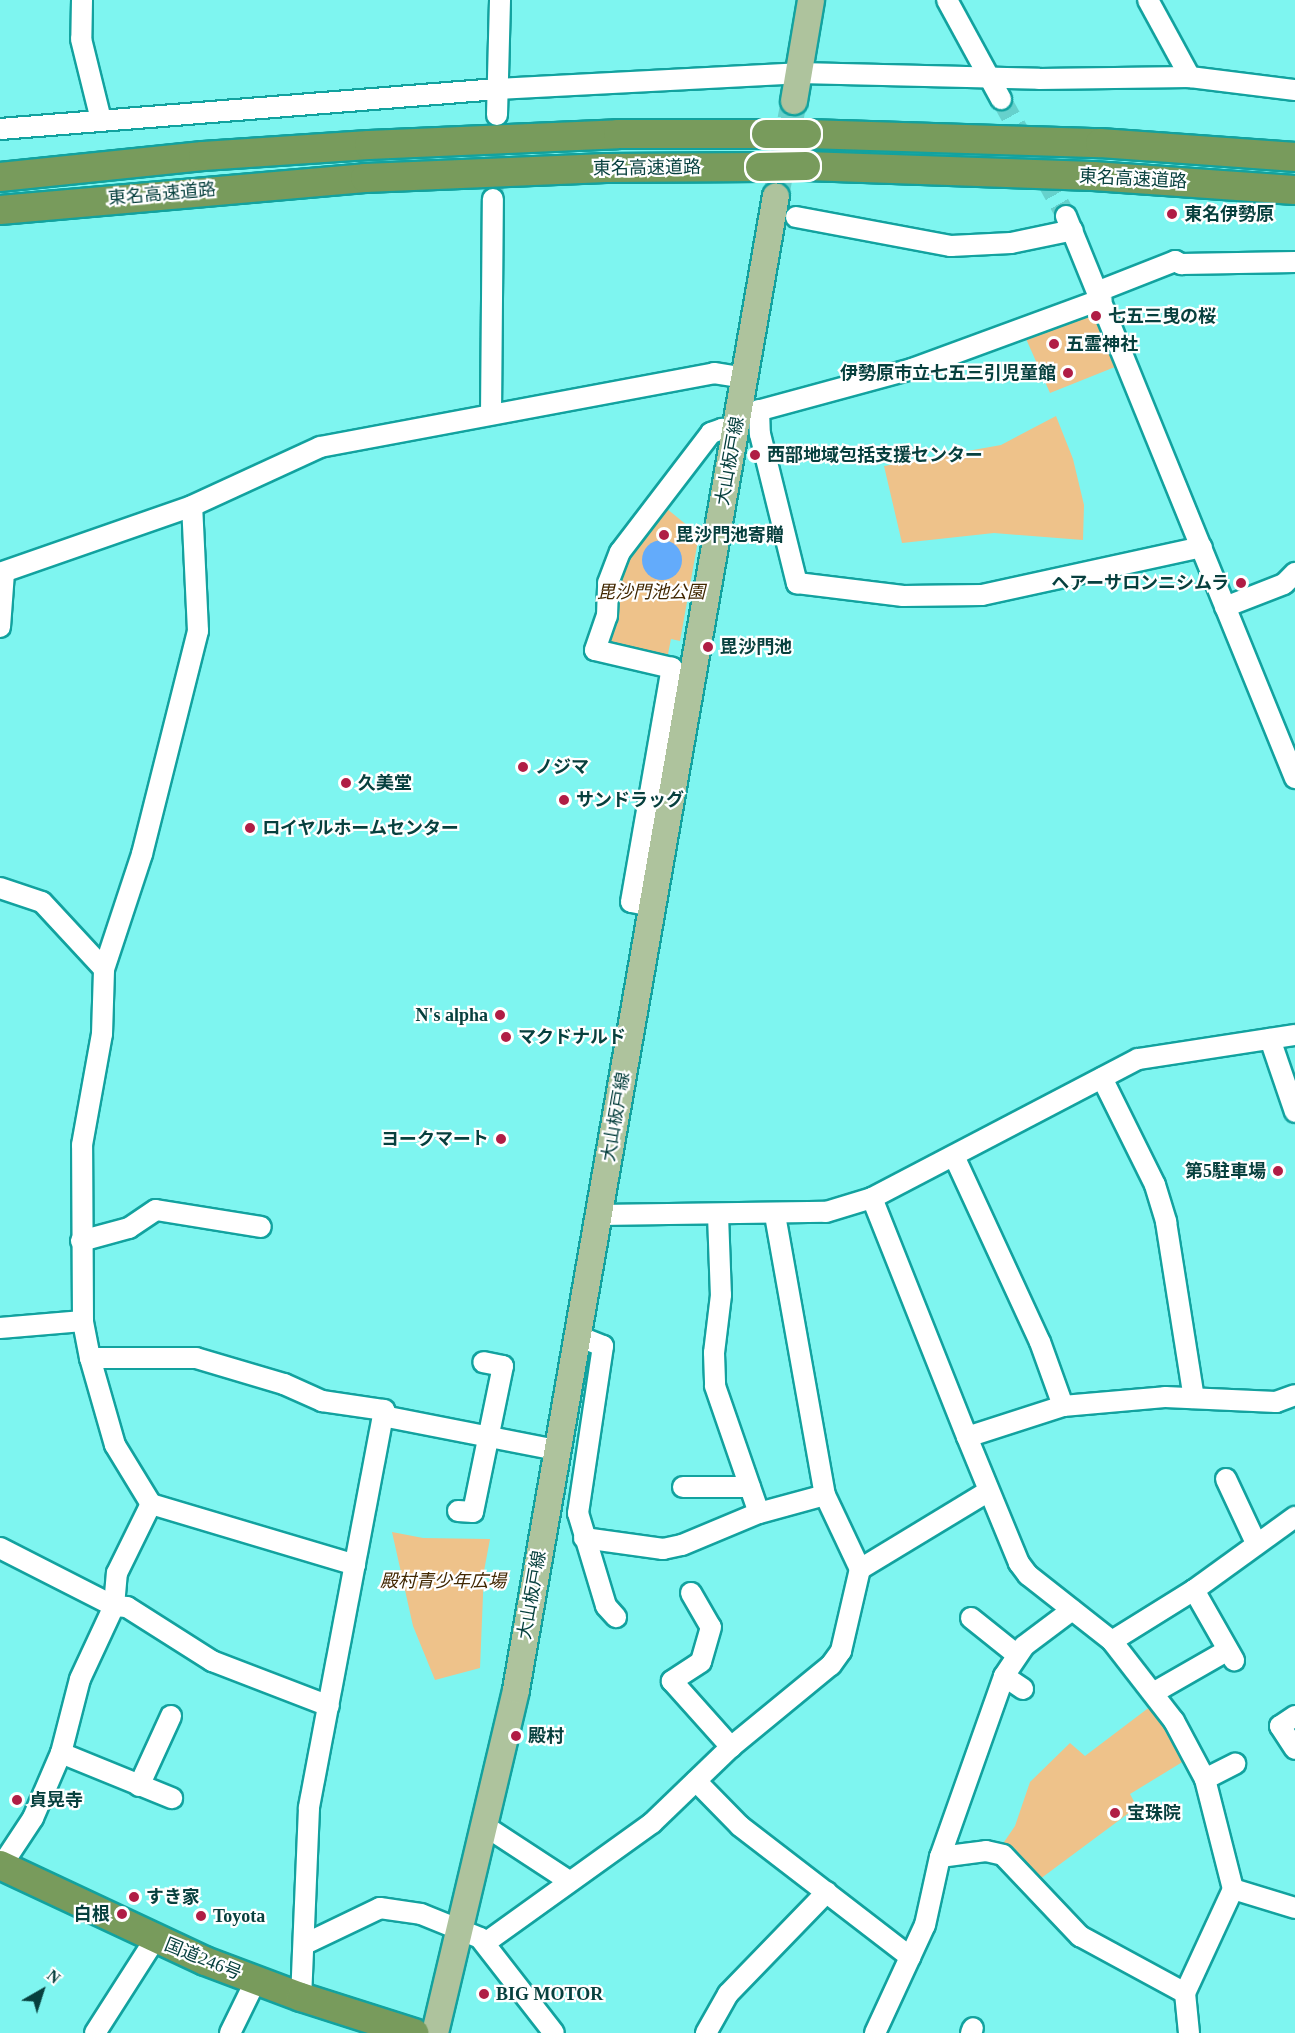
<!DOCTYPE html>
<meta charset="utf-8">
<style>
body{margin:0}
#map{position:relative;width:1295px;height:2033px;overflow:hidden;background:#7ef5f0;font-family:"Times New Roman","Noto Sans JP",serif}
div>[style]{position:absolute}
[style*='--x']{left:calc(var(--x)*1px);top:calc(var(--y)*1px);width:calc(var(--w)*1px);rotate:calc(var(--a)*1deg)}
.green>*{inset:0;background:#eec28a}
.water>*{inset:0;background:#63abfb}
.round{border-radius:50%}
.minor-tunnel>*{height:20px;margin-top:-10px;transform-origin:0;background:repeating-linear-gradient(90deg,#66d1cc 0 20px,transparent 0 30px)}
.major-tunnel>*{height:26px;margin-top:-13px;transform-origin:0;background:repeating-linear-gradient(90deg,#66d1cc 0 26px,transparent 0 39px)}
.roads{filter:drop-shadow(2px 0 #12a29f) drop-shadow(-2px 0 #12a29f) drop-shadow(0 2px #12a29f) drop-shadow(0 -2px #12a29f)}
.minor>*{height:20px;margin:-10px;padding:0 10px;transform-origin:10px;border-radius:10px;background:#fff}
.major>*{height:26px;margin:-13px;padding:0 13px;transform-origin:13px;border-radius:13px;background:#aec39d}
.highway>*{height:28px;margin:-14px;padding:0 14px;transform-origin:14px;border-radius:14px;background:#789b5c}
.bridges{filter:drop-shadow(2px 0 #fff) drop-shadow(-2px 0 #fff) drop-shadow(0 2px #fff) drop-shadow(0 -2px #fff)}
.highway-bridge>*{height:28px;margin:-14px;padding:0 14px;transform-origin:14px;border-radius:14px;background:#789b5c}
.dots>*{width:16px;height:16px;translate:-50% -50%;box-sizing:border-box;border:3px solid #fff;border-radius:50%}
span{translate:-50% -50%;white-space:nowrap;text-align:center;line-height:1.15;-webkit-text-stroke:4.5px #fff;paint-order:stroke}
.street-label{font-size:18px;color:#07403e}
.poi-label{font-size:18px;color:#07403e;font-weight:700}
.left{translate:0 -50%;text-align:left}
.right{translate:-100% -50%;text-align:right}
.park-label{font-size:18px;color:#412700;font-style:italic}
.north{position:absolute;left:12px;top:1961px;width:60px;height:60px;-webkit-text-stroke:4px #fff;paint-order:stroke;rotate:39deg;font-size:16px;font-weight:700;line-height:24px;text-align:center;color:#07403e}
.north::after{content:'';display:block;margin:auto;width:21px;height:27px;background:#07403e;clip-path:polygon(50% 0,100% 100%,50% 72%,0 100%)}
</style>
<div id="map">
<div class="green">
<div style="clip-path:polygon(1094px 307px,1120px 365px,1050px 393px,1023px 332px)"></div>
<div style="clip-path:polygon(1056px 416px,1073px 459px,1084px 505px,1083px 540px,994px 533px,902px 543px,884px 466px,1001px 445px)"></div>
<div style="clip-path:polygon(661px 504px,699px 535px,680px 641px,671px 639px,667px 659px,606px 647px,621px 565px)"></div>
<div style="clip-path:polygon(392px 1532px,423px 1538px,490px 1539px,484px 1571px,480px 1668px,435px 1680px,413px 1626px)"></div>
<div style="clip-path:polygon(1155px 1703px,1189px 1758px,1130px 1794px,1137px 1807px,1036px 1882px,1002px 1845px,1015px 1826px,1030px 1782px,1070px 1743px,1085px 1756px)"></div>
</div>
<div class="water">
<div class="round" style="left:642px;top:540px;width:40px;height:40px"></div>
</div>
<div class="minor-tunnel">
<div style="--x:1001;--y:99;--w:134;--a:60.9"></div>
<div style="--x:493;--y:199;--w:72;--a:-87.6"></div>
</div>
<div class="major-tunnel">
<div style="--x:776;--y:196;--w:97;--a:-79.3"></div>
</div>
<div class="roads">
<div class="minor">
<div style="--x:82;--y:0;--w:39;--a:91"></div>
<div style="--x:81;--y:39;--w:83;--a:76.1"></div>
<div style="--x:947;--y:0;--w:113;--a:61.4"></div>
<div style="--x:1148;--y:0;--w:88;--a:61.4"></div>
<div style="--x:497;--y:115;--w:115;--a:-88.5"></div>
<div style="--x:0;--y:129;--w:499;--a:-4.6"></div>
<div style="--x:497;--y:89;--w:302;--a:-3"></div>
<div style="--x:799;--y:73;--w:240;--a:1.4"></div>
<div style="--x:1039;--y:79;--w:151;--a:-0.8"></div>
<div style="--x:1190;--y:77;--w:106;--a:7.1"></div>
<div style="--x:1066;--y:216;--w:607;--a:67.83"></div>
<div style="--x:796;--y:217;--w:158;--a:10.6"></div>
<div style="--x:951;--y:246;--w:60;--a:-2.9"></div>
<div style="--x:1011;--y:243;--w:63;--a:-11.8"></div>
<div style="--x:1099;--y:291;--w:82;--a:-21.5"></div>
<div style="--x:1175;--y:261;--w:7;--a:27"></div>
<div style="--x:1181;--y:264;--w:114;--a:-1"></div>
<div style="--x:759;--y:410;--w:24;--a:88"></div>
<div style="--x:760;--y:434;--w:154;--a:76.1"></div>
<div style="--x:797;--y:583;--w:107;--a:7"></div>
<div style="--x:903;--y:596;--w:79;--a:-0.7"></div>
<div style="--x:982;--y:595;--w:225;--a:-12.3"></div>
<div style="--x:491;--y:414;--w:215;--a:-89.5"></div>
<div style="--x:746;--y:414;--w:172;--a:-15.2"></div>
<div style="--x:912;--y:369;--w:202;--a:-20.2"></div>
<div style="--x:0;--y:573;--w:203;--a:-19.2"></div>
<div style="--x:192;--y:506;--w:141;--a:-24.7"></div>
<div style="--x:320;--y:447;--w:401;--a:-10.6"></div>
<div style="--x:714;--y:373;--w:31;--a:9"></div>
<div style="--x:1225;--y:607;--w:63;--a:-21.3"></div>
<div style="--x:1284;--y:584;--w:16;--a:-45"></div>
<div style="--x:0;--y:627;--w:55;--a:-85.8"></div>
<div style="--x:0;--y:888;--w:44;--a:18.4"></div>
<div style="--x:42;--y:902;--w:91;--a:47.2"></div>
<div style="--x:652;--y:906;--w:21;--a:-169"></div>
<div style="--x:631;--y:902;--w:238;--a:-80.1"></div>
<div style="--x:672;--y:668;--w:79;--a:-166.8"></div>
<div style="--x:595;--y:650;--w:36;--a:-71"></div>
<div style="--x:607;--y:616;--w:33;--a:-88"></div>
<div style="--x:608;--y:583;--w:33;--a:-69"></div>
<div style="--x:620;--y:552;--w:150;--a:-52.6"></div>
<div style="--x:711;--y:433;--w:12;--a:-20"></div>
<div style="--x:722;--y:429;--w:13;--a:4"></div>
<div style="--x:1270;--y:1039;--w:77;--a:71.1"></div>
<div style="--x:1102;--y:1078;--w:119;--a:63.6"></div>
<div style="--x:1155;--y:1185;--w:39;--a:73"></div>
<div style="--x:1166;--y:1222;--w:178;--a:81"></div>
<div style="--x:954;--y:1156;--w:205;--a:65.2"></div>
<div style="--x:1040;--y:1342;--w:68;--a:70.2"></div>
<div style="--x:872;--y:1198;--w:257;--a:68.3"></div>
<div style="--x:599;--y:1215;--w:227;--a:-0.8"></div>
<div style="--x:826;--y:1212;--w:48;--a:-16.9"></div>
<div style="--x:872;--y:1198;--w:300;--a:-27.6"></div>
<div style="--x:1138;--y:1059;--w:159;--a:-8.7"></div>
<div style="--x:718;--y:1215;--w:80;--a:87.9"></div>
<div style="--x:721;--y:1295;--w:58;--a:96.9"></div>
<div style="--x:714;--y:1353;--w:33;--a:88"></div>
<div style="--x:715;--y:1386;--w:134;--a:70.9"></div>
<div style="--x:775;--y:1215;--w:284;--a:79.9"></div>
<div style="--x:825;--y:1495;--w:82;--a:64.7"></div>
<div style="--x:81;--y:1241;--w:50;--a:-15.2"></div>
<div style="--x:129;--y:1228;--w:32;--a:-34"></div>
<div style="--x:156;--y:1210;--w:106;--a:9.2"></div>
<div style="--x:0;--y:1328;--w:83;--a:-4.8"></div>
<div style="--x:578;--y:1336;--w:27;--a:22"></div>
<div style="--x:603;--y:1346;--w:169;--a:98.5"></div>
<div style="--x:578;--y:1513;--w:97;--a:73.2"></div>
<div style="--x:606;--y:1606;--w:15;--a:48"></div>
<div style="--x:90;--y:1358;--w:106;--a:0"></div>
<div style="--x:196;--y:1358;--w:92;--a:16.5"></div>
<div style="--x:284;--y:1384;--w:42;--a:24.1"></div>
<div style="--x:322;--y:1401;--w:63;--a:8.3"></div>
<div style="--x:384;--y:1410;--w:405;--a:100.7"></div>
<div style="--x:309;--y:1808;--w:189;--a:92.4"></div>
<div style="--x:383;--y:1416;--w:177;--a:11.1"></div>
<div style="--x:1226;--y:1479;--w:71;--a:64.9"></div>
<div style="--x:683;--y:1487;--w:67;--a:0"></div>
<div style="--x:151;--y:1504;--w:213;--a:16.6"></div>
<div style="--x:458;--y:1511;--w:15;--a:4"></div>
<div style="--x:473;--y:1512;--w:149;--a:-78.4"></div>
<div style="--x:503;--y:1366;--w:20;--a:-169"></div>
<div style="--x:584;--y:1538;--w:80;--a:7.9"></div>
<div style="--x:663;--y:1549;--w:19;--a:-12"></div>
<div style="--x:682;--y:1545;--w:83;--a:-22.6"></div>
<div style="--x:759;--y:1513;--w:68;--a:-15.3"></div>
<div style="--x:0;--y:1548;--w:128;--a:27"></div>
<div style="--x:114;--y:1606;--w:13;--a:4"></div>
<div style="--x:127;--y:1607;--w:101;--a:32.4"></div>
<div style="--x:212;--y:1661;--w:125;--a:21"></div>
<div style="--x:1194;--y:1590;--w:81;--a:60.3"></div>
<div style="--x:691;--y:1593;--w:39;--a:60"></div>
<div style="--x:711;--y:1627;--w:36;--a:106"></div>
<div style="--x:701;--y:1662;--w:35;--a:147"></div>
<div style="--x:672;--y:1681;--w:89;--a:48.2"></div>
<div style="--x:971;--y:1618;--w:58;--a:38.7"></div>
<div style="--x:1112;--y:1641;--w:97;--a:-31.9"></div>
<div style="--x:1194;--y:1590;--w:125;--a:-35.9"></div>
<div style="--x:1004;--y:1676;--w:23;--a:34"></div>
<div style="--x:1153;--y:1693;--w:86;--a:-29.8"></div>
<div style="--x:1295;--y:1716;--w:18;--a:146"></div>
<div style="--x:1280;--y:1726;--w:27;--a:57"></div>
<div style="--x:61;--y:1753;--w:120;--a:22.1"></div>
<div style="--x:1205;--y:1779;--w:34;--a:-27"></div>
<div style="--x:696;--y:1781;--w:63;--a:45.6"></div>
<div style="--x:740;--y:1826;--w:215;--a:37.6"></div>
<div style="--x:139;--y:1786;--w:77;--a:-65.4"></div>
<div style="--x:485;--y:1826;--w:100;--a:33.2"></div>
<div style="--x:940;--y:1857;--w:46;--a:-7.4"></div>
<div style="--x:986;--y:1851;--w:17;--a:13"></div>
<div style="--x:1003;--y:1855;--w:112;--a:46.5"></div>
<div style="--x:1080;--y:1936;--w:119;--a:28.5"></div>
<div style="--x:0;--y:1868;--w:60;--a:-56.6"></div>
<div style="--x:33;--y:1818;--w:71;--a:-66.7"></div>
<div style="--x:61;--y:1753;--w:76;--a:-75.6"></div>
<div style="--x:80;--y:1679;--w:81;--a:-65"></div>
<div style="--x:114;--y:1606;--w:33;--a:-85"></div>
<div style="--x:117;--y:1573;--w:77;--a:-63.8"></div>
<div style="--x:151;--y:1504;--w:69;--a:-121.4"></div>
<div style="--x:115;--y:1445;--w:91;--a:-106"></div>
<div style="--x:90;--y:1358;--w:38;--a:-101"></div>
<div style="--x:83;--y:1321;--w:176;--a:-90.3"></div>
<div style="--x:82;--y:1145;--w:113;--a:-79.8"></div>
<div style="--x:102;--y:1034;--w:65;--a:-88.2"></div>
<div style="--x:104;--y:969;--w:121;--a:-71.7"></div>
<div style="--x:142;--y:854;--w:230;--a:-75.9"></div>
<div style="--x:198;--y:631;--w:125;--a:-92.7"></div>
<div style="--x:1233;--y:1889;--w:65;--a:17"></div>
<div style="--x:485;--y:1943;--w:206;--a:-35.7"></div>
<div style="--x:652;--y:1823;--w:110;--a:-43.9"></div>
<div style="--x:731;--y:1747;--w:129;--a:-39.4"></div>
<div style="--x:831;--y:1665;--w:17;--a:-54"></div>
<div style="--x:841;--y:1651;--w:84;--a:-77"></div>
<div style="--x:860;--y:1569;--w:149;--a:-31.2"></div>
<div style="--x:305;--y:1944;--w:83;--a:-25.6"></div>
<div style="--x:380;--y:1908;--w:41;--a:8.3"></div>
<div style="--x:421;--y:1914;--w:64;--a:22.1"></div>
<div style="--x:480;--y:1938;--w:120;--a:52.1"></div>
<div style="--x:95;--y:2033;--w:112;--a:-57.4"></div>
<div style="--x:230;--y:2033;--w:59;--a:-63.9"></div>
<div style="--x:706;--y:2033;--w:45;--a:-60.6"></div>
<div style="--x:728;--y:1994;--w:142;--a:-45.9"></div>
<div style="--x:875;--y:2033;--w:119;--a:-65.2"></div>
<div style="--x:925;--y:1925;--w:70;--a:-77.6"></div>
<div style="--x:940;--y:1857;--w:192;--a:-70.5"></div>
<div style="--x:1004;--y:1676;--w:36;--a:-56"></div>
<div style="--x:1024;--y:1646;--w:60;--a:-36.9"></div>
<div style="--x:971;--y:2033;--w:5;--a:-68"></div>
<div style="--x:1189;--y:2033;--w:40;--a:-95.7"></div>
<div style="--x:1185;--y:1993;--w:115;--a:-65.2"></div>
<div style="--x:1233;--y:1889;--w:114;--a:-104.3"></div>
<div style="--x:1205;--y:1779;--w:66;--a:-118.1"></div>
<div style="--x:1174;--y:1721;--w:101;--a:-127.8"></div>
<div style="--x:1112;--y:1641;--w:107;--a:-141.8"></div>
<div style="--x:1028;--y:1575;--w:15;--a:-127"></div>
<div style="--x:1019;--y:1563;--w:136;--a:-112.4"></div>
<div style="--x:967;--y:1437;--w:101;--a:-17.9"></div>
<div style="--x:1063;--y:1406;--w:102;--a:-5"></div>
<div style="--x:1165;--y:1397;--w:111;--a:2.6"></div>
<div style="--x:1276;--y:1402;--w:20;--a:-20"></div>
</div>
<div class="major">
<div style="--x:794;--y:101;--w:102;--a:-80.4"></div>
<div style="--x:435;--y:2033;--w:352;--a:-76.7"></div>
<div style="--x:516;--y:1690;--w:1516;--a:-80.13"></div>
</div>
<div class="highway">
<div style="--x:807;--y:134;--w:293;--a:1.8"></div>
<div style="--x:1100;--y:143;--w:196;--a:4.1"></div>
<div style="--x:806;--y:166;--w:287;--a:2"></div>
<div style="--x:1093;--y:176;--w:202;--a:4"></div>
<div style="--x:0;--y:177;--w:204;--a:-5.9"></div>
<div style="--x:203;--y:156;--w:166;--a:-3.8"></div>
<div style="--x:369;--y:145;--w:249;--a:-2.5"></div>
<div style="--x:618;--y:134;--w:148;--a:0"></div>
<div style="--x:0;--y:210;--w:366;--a:-5"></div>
<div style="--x:365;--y:178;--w:241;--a:-2.4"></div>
<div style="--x:606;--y:168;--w:154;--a:-0.4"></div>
<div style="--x:0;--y:1865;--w:226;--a:25.1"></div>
<div style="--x:205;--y:1961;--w:103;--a:20.6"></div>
<div style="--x:301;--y:1997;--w:119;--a:17.7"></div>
</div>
</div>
<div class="bridges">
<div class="highway-bridge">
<div style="--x:766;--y:134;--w:41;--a:0"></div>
<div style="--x:760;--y:167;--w:46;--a:-1.2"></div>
</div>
</div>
<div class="dots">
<div style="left:1172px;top:214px;background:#b01d45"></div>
<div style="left:1096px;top:316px;background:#b01d45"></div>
<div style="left:1054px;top:344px;background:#b01d45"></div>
<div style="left:1068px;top:373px;background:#b01d45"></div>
<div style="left:755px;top:455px;background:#b01d45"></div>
<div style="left:664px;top:535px;background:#b01d45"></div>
<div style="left:1241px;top:583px;background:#b01d45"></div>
<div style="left:708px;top:647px;background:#b01d45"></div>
<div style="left:523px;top:767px;background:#b01d45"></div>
<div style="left:346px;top:783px;background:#b01d45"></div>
<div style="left:564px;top:800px;background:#b01d45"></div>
<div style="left:250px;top:828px;background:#b01d45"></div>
<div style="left:500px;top:1015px;background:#b01d45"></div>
<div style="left:506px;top:1037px;background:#b01d45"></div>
<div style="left:501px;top:1139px;background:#b01d45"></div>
<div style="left:1278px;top:1171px;background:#b01d45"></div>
<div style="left:516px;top:1736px;background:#b01d45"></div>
<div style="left:17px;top:1800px;background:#b01d45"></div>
<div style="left:1115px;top:1813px;background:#b01d45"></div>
<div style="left:134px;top:1897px;background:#b01d45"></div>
<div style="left:122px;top:1914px;background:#b01d45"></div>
<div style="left:201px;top:1916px;background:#b01d45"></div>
<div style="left:484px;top:1994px;background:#b01d45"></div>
</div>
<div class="street-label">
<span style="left:647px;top:168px;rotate:-1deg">東名高速道路</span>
<span style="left:1133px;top:179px;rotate:3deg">東名高速道路</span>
<span style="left:162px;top:194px;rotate:-5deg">東名高速道路</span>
<span style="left:730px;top:461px;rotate:-80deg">大山板戸線</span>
<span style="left:616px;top:1117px;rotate:-80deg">大山板戸線</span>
<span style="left:532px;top:1595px;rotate:-80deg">大山板戸線</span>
<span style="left:203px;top:1959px;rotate:22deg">国道246号</span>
</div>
<div class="poi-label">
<span class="left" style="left:1184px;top:214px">東名伊勢原</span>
<span class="left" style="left:1108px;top:316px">七五三曳の桜</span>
<span class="left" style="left:1066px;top:344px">五霊神社</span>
<span class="right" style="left:1056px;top:373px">伊勢原市立七五三引児童館</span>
<span class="left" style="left:767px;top:455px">西部地域包括支援センター</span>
<span class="left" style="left:676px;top:535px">毘沙門池寄贈</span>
<span class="right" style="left:1229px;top:583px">ヘアーサロンニシムラ</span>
<span class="left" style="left:720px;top:647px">毘沙門池</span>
<span class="left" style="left:535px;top:767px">ノジマ</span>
<span class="left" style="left:358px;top:783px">久美堂</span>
<span class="left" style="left:576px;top:800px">サンドラッグ</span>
<span class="left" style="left:262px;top:828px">ロイヤルホームセンター</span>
<span class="right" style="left:488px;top:1015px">N's alpha</span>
<span class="left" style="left:518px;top:1037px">マクドナルド</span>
<span class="right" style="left:489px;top:1139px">ヨークマート</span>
<span class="right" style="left:1266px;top:1171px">第5駐車場</span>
<span class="left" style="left:528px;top:1736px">殿村</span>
<span class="left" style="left:29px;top:1800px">貞晃寺</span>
<span class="left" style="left:1127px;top:1813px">宝珠院</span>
<span class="left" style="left:146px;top:1897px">すき家</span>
<span class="right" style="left:110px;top:1914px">白根</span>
<span class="left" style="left:213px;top:1916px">Toyota</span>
<span class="left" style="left:496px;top:1994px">BIG MOTOR</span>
</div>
<div class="park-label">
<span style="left:651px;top:592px">毘沙門池公園</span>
<span style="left:443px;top:1581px">殿村青少年広場</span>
</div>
<div class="north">N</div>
</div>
